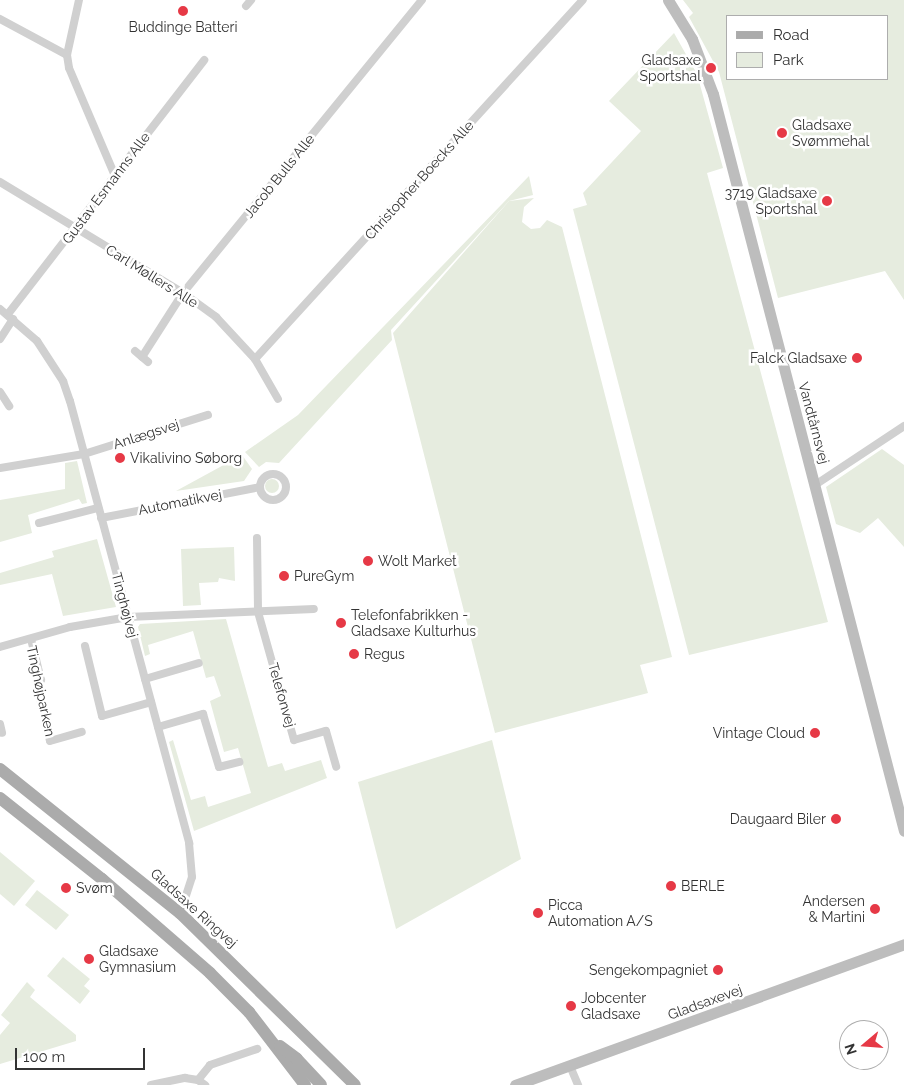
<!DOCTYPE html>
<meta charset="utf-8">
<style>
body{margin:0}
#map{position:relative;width:904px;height:1085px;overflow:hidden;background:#fff;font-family:Raleway,sans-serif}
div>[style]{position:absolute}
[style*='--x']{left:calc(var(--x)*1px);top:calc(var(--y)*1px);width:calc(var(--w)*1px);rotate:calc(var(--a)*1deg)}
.green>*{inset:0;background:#e6ecdf}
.round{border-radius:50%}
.street>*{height:8px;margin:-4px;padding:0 4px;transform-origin:4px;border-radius:4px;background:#d0d0d0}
.street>.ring{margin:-4px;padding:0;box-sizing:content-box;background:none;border:8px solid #d0d0d0;border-radius:50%}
.secondary>*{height:11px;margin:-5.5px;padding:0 5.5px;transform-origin:5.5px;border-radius:5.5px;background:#bdbdbd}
.primary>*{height:12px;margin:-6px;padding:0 6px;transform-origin:6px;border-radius:6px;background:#ababab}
.dots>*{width:14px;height:14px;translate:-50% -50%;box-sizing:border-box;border:2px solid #fff;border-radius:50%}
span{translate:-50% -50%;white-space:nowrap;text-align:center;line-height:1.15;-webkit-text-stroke:5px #fff;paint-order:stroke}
.poi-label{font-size:14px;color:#333}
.right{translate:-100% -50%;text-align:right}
.left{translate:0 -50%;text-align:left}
.street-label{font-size:14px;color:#333}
.legend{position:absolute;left:726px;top:15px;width:162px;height:65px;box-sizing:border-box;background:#fff;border:1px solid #adadad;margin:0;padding:6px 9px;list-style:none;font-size:15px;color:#333}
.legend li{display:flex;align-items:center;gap:10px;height:25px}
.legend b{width:25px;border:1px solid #adadad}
.north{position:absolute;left:839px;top:1020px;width:50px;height:50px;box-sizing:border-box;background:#fff;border:1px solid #adadad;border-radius:50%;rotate:252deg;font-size:14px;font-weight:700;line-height:20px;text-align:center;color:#333}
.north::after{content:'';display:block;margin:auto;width:18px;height:22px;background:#e63946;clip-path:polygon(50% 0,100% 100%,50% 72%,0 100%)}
.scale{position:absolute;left:15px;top:1048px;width:130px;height:22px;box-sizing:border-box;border:2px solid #333;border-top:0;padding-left:6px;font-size:15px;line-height:18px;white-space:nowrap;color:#333;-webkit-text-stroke:4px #fff;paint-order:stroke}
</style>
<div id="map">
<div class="green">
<div style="clip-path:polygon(evenodd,683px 0,904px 0,904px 300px,885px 271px,778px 298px,719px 72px,689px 17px,693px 13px,683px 0,728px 16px,888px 16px,888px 79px,728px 79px,728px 16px)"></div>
<div style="clip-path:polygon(674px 33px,697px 74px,723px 168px,707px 173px,828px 622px,689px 655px,573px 209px,587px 205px,583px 193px,641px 131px,609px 101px)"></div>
<div style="clip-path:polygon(529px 176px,533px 195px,509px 201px,391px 330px,392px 340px,279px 463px,266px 462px,259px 467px,245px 452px,298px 415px)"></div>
<div style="clip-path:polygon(534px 198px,524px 207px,522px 222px,531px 229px,540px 228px,547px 220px,562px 227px,672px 657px,640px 665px,648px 693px,495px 733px,393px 333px,509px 201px)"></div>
<div style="clip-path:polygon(882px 449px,904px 465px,904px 547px,878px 518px,860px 533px,836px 524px,826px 487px)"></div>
<div style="clip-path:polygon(242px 455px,252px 469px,244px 481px,176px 491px)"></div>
<div style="clip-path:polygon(77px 461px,87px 503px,82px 504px,79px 499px,28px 515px,32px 533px,0 542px,0 500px,65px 489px,65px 463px)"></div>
<div class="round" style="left:265px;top:479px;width:14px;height:14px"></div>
<div style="clip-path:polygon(97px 539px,116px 607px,63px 616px,52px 574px,0 585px,0 573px,54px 557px,52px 551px)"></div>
<div style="clip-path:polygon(234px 547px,235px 581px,219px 578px,218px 582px,199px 583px,201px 605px,183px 606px,181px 549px)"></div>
<div style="clip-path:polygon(226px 619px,268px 767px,282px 763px,285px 771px,321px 760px,327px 778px,194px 831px,169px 742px,173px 740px,191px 800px,205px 796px,208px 807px,251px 793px,238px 748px,224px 752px,210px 701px,221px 696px,214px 676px,206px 678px,193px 631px,148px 645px,150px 654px,145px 656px,138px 627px,140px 624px)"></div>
<div style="clip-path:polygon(492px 740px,521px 859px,396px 929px,358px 782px)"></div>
<div style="clip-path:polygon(0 852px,35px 881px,14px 906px,0 894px)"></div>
<div style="clip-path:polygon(37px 890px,69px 915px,56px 930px,25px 905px)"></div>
<div style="clip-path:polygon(63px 957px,90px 979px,84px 986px,90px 991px,80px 1004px,47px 976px)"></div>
<div style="clip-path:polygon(27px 982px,35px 990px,30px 997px,76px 1035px,76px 1041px,0 1064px,0 1035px,10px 1023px,1px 1015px)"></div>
</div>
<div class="street">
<div style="--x:79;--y:0;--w:56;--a:102.3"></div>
<div style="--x:67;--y:55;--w:13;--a:81"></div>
<div style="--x:69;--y:68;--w:117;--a:66.9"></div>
<div style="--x:246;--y:6;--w:8;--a:-50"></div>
<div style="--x:0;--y:19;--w:76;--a:28.2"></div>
<div style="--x:0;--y:182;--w:214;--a:31.2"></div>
<div style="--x:183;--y:293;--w:41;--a:36"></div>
<div style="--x:216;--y:317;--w:57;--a:47.1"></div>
<div style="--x:255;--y:359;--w:46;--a:60.1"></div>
<div style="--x:0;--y:309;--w:49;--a:40.9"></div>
<div style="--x:37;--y:341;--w:48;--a:57"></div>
<div style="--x:63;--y:381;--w:21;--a:71"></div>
<div style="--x:70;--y:401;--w:458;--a:74.9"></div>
<div style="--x:189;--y:843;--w:34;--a:85"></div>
<div style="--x:192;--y:877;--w:38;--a:108"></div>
<div style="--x:8;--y:314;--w:321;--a:-52.3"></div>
<div style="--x:0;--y:339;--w:24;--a:-57"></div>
<div style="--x:135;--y:351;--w:17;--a:40"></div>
<div style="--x:142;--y:357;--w:76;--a:-57.4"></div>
<div style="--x:183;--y:293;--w:378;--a:-50.8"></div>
<div style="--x:255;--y:359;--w:486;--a:-47.6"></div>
<div style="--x:0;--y:392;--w:17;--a:57"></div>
<div style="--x:0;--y:468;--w:85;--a:-9.5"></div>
<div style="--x:84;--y:454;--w:130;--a:-17.5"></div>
<div class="ring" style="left:260px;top:474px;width:18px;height:18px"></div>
<div style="--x:815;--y:485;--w:107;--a:-33.5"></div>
<div style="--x:101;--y:518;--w:162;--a:-11"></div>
<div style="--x:39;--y:523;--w:61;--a:-14.3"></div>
<div style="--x:257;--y:538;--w:74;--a:89.2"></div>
<div style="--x:258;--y:612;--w:133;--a:74.3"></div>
<div style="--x:294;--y:740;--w:33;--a:-16"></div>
<div style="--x:326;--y:731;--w:37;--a:74"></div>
<div style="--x:31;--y:639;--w:42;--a:76.3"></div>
<div style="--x:41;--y:680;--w:6;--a:129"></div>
<div style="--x:37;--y:685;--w:57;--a:76.9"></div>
<div style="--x:50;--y:741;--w:33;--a:-16"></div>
<div style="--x:85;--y:646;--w:72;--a:76.3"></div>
<div style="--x:102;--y:716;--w:51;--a:-15.9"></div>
<div style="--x:0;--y:647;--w:73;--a:-15.9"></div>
<div style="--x:70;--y:627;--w:59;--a:-9.8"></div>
<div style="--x:128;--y:617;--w:186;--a:-2.5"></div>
<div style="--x:145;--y:679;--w:56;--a:-16.5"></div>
<div style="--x:0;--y:724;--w:9;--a:77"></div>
<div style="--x:158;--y:727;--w:47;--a:-16.1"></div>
<div style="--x:203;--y:714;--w:55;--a:73.2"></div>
<div style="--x:219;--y:767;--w:21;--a:-14"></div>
<div style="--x:570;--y:1066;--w:21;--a:67"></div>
<div style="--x:198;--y:1080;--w:19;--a:-51"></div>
<div style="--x:210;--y:1065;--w:50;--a:-18.8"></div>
<div style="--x:151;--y:1085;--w:35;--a:-12"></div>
<div style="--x:185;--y:1078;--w:13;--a:9"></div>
<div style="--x:198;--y:1080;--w:9;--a:36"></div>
</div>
<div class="secondary">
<div style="--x:668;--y:0;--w:46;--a:58.4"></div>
<div style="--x:692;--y:39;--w:59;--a:69.1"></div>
<div style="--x:713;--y:94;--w:761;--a:75.47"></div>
<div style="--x:515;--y:1085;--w:414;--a:-19.9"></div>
</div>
<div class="primary">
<div style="--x:0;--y:769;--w:231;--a:38.7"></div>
<div style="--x:180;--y:913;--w:245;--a:44.5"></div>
<div style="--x:0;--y:798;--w:130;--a:38.5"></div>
<div style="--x:102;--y:879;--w:143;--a:41"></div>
<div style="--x:210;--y:973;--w:55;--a:45"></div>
<div style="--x:249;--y:1012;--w:92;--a:52.5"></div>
<div style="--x:280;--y:1046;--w:21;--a:37"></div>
<div style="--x:297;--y:1059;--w:35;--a:47"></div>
</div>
<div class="dots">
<div style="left:183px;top:11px;background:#e63946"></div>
<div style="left:711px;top:68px;background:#e63946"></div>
<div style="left:782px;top:133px;background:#e63946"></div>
<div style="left:827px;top:201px;background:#e63946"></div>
<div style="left:857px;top:358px;background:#e63946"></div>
<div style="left:120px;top:458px;background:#e63946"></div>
<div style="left:368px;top:561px;background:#e63946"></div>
<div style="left:284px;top:576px;background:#e63946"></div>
<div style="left:341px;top:623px;background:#e63946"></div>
<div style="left:354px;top:654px;background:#e63946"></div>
<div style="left:815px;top:733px;background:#e63946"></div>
<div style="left:836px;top:819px;background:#e63946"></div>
<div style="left:671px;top:886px;background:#e63946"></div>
<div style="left:66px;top:888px;background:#e63946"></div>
<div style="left:875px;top:909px;background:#e63946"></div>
<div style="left:538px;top:913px;background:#e63946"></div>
<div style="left:89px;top:959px;background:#e63946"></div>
<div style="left:718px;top:970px;background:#e63946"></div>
<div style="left:571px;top:1006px;background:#e63946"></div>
</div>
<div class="poi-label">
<span style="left:183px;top:27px">Buddinge Batteri</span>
<span class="right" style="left:701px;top:68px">Gladsaxe<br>Sportshal</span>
<span class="left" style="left:792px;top:133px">Gladsaxe<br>Svømmehal</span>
<span class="right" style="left:817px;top:201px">3719 Gladsaxe<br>Sportshal</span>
<span class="right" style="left:847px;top:358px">Falck Gladsaxe</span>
<span class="left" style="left:130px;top:458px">Vikalivino Søborg</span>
<span class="left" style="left:378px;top:561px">Wolt Market</span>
<span class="left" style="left:294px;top:576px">PureGym</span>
<span class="left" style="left:351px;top:623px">Telefonfabrikken -<br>Gladsaxe Kulturhus</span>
<span class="left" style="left:364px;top:654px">Regus</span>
<span class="right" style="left:805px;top:733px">Vintage Cloud</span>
<span class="right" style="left:826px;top:819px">Daugaard Biler</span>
<span class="left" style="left:681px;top:886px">BERLE</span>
<span class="left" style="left:76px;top:888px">Svøm</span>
<span class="right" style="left:865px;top:909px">Andersen<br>&amp; Martini</span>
<span class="left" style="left:548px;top:913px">Picca<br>Automation A/S</span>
<span class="left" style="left:99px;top:959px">Gladsaxe<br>Gymnasium</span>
<span class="right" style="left:708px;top:970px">Sengekompagniet</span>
<span class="left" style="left:581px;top:1006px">Jobcenter<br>Gladsaxe</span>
</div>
<div class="street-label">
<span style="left:279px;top:176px;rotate:-51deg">Jacob Bulls Alle</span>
<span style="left:419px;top:180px;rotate:-48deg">Christopher Boecks Alle</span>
<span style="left:106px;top:188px;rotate:-53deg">Gustav Esmanns Alle</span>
<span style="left:152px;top:276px;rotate:32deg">Carl Møllers Alle</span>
<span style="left:814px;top:423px;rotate:75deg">Vandtårnsvej</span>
<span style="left:146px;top:434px;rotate:-18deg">Anlægsvej</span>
<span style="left:180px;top:502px;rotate:-11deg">Automatikvej</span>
<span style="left:125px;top:605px;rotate:75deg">Tinghøjvej</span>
<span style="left:41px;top:691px;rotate:78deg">Tinghøjparken</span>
<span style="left:282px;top:695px;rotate:74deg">Telefonvej</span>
<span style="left:194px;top:908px;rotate:42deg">Gladsaxe Ringvej</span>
<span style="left:705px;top:1002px;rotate:-20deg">Gladsaxevej</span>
</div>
<ul class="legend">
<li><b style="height:6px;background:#ababab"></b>Road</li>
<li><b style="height:14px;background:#e6ecdf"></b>Park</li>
</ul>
<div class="north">N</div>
<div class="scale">100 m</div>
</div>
